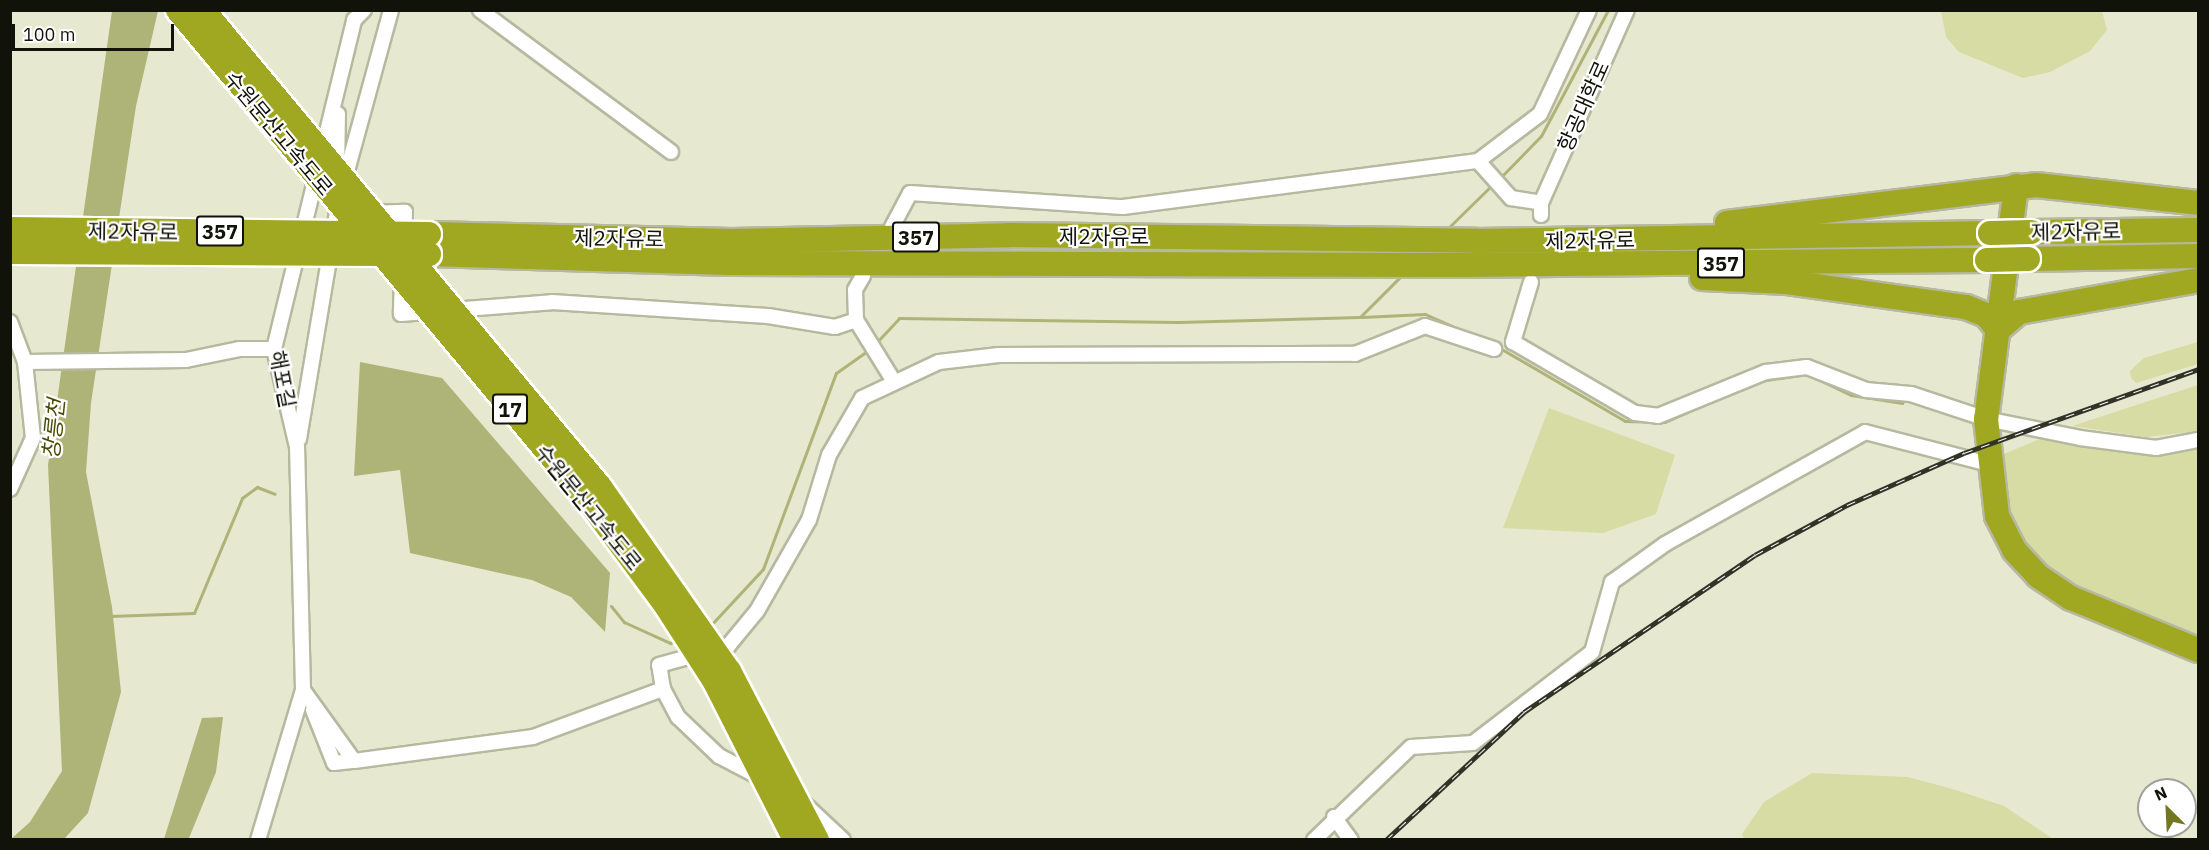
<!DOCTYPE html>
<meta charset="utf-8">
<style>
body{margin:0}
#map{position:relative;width:2209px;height:850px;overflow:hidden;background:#e6e9cf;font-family:"IBM Plex Sans","Noto Sans KR",sans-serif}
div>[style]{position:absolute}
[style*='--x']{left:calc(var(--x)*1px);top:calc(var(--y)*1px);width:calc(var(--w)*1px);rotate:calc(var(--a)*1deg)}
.green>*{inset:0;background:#d6dca4}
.water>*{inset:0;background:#aeb378}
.stream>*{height:3px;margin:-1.5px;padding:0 1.5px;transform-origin:1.5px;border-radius:1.5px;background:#aeb378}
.roads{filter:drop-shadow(2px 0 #b6b99f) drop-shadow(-2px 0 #b6b99f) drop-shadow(0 2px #b6b99f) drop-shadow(0 -2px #b6b99f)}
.street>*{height:14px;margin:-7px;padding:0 7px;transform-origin:7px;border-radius:7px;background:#fff}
.highway>*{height:24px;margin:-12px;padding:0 12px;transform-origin:12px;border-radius:12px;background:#a0a720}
.rail>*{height:5px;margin-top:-2.5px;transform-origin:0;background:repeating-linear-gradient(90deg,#fff 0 9px,#313327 0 18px);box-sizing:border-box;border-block:2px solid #313327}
.bridges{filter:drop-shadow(2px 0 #fff) drop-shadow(-2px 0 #fff) drop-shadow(0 2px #fff) drop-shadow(0 -2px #fff)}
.highway-bridge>*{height:24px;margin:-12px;padding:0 12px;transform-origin:12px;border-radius:12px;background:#a0a720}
span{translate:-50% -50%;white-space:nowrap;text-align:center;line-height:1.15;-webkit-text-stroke:4.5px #fff;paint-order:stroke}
.shield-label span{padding:2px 4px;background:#fff;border:2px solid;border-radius:4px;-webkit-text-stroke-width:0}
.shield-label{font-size:20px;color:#111209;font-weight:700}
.street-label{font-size:21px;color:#111209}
.water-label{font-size:22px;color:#494d04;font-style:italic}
.frame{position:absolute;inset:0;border:12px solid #111209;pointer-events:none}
.north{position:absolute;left:2137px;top:778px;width:60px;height:60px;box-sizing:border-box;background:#fff;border:2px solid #a0a09d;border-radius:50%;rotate:336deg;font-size:16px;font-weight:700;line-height:24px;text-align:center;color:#111209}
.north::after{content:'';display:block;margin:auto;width:21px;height:27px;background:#737820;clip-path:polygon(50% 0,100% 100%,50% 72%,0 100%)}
.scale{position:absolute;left:12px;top:24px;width:162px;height:27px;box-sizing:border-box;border:3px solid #111209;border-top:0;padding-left:8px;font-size:18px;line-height:21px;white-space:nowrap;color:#111209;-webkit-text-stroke:4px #fff;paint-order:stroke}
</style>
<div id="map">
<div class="green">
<div style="clip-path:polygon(1941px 11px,2102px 11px,2107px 30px,2090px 51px,2050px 72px,2023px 78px,1959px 52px,1946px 37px)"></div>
<div style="clip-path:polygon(2198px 342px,2198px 364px,2136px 383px,2131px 378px,2130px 371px,2144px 358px)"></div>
<div style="clip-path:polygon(2198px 385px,2198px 431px,2147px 437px,2072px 426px)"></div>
<div style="clip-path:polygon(1549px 408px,1675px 455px,1656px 514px,1603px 533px,1503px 528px)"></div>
<div style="clip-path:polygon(2062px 430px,2093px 441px,2198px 443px,2198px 643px,2052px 580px,2016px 542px,1994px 458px)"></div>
<div style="clip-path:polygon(1812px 773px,1908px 777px,1956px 790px,2004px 806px,2053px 839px,1744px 839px,1742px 834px,1764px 802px)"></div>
</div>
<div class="water">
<div style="clip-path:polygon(112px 11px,158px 11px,136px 106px,91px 403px,86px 472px,112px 607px,121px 692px,88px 813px,64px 839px,11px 839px,30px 822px,62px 771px,48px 465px)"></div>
<div style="clip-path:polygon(360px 362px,442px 378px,610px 573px,605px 632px,571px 597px,532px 580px,410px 553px,400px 470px,354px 476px)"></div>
<div style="clip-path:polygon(223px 717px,216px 772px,189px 838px,164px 839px,202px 718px)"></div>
</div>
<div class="stream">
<div style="--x:1499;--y:179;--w:60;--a:-45.7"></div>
<div style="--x:1541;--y:136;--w:143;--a:-62"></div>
<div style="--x:1445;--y:231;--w:69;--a:-44.4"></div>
<div style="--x:1362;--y:317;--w:63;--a:-2.7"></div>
<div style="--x:1425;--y:314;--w:49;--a:24"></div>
<div style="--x:875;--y:344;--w:35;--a:-47"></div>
<div style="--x:899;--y:318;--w:279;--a:0.8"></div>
<div style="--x:1178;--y:322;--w:182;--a:-1.6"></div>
<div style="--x:1360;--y:317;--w:61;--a:-45"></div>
<div style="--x:1498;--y:347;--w:147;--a:30.2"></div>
<div style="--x:1625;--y:421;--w:40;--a:1.4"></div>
<div style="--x:1665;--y:422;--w:61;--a:-24.1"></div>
<div style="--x:1760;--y:381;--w:48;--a:-8.5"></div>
<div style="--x:1807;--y:374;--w:49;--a:25.5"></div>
<div style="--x:1851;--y:395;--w:52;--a:8.9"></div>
<div style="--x:611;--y:606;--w:21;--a:51"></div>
<div style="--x:624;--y:622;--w:51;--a:24.5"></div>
<div style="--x:670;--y:643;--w:6;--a:-18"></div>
<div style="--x:110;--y:616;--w:84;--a:-2"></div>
<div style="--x:194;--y:613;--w:125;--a:-67.3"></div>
<div style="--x:242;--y:498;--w:19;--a:-36"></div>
<div style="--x:257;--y:487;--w:19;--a:21"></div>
<div style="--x:710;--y:626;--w:78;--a:-47.1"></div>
<div style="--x:763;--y:569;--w:209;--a:-69.6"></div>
<div style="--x:836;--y:373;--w:42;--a:-35.2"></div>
</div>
<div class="roads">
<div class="street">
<div style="--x:480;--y:10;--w:238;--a:36.6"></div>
<div style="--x:1478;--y:161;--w:78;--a:-37.2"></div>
<div style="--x:1540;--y:114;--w:115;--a:-64.8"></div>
<div style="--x:337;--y:170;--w:56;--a:-89"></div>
<div style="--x:344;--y:182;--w:178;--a:-74.7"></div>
<div style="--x:1541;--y:203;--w:211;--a:-66"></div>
<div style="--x:370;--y:213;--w:35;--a:-2"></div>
<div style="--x:405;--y:212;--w:27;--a:92"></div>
<div style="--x:892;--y:227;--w:38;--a:-62"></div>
<div style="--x:910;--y:193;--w:213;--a:3.8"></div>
<div style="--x:1123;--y:207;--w:358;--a:-7.4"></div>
<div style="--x:1478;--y:161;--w:50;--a:48.3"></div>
<div style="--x:1511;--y:198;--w:30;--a:9"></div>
<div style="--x:1541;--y:203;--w:12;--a:90"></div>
<div style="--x:863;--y:276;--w:16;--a:120"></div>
<div style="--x:855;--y:290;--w:30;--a:88"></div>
<div style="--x:856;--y:320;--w:70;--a:58.3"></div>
<div style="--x:402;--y:279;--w:35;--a:92"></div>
<div style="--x:401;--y:314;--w:151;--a:-4.5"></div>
<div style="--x:552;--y:302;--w:216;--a:3.7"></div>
<div style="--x:768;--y:316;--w:68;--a:9.3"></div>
<div style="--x:835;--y:327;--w:22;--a:-18"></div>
<div style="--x:1531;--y:282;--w:63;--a:106.7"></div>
<div style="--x:1513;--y:342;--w:141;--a:30.2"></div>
<div style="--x:1635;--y:413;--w:23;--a:7"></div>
<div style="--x:1658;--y:416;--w:117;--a:-22.2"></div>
<div style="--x:1766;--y:372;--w:41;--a:-7"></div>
<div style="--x:1807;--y:367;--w:63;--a:21.3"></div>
<div style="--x:1866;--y:390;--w:45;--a:5.1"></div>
<div style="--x:1911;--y:394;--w:79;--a:18.4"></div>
<div style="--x:1986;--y:419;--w:96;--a:11.4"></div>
<div style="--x:2080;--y:438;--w:77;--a:7.5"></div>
<div style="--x:2156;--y:448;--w:43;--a:-10.8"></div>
<div style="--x:10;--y:322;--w:43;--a:69.4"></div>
<div style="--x:25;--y:362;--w:76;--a:84"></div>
<div style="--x:33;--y:438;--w:56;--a:114.3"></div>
<div style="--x:25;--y:362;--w:161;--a:-0.7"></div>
<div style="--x:186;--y:360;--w:54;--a:-11.7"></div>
<div style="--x:239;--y:349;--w:35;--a:0"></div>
<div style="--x:299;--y:439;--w:241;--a:-80.5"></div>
<div style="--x:663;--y:689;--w:32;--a:62"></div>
<div style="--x:678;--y:717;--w:57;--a:43.6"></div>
<div style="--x:719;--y:756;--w:47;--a:27.6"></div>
<div style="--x:303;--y:690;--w:87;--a:54.3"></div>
<div style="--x:354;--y:761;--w:181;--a:-7.6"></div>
<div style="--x:533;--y:737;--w:139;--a:-20.3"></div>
<div style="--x:663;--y:689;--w:24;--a:-99"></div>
<div style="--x:659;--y:665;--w:72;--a:-15.4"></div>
<div style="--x:728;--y:646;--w:45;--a:-50.4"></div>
<div style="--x:757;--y:611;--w:105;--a:-60.3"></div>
<div style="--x:809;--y:520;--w:68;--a:-72.9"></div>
<div style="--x:829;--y:455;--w:66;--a:-59.9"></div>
<div style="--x:862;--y:398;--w:85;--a:-25.1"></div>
<div style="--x:939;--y:362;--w:60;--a:-6.7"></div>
<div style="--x:999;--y:355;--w:356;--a:-0.2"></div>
<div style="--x:1355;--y:354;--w:75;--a:-21.8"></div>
<div style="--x:1425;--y:326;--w:73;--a:18.4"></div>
<div style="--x:313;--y:710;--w:57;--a:68.4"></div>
<div style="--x:334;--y:763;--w:20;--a:-6"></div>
<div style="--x:799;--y:799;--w:60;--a:43"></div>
<div style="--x:1334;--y:817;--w:29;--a:54"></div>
<div style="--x:258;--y:840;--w:157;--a:-73.3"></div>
<div style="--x:303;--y:690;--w:243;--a:-91.4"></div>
<div style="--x:297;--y:447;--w:101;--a:-103.2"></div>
<div style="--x:274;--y:349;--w:339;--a:-76.3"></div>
<div style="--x:354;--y:20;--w:14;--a:-45"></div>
<div style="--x:1314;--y:840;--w:134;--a:-43.8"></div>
<div style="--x:1411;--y:747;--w:62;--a:-3.7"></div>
<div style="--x:1473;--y:743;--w:150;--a:-37.4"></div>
<div style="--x:1592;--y:652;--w:73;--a:-74.1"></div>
<div style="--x:1612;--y:582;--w:65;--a:-35.6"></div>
<div style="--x:1665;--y:544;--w:229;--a:-29.2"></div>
<div style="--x:1865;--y:432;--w:128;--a:14.5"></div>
</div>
<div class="highway">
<div style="--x:2016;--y:186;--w:235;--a:97.3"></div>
<div style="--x:1986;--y:419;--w:98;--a:83.5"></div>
<div style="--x:1997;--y:516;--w:38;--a:63"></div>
<div style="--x:2014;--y:550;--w:35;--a:47"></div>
<div style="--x:2038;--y:576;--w:40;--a:34"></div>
<div style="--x:2071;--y:598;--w:137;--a:22.3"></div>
<div style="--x:1727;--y:223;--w:311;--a:-7"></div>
<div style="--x:2036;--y:185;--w:163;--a:6.3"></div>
<div style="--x:2031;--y:232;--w:167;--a:-0.7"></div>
<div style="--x:429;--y:234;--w:303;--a:1.3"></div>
<div style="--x:732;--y:241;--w:277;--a:-1.2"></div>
<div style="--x:1009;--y:235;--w:468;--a:0.7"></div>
<div style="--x:1477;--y:241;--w:513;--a:-0.89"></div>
<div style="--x:429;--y:254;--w:300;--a:1.7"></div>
<div style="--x:729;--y:263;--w:726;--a:0.16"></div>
<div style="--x:1455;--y:265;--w:532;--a:-0.54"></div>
<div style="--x:2028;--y:259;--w:170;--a:-1"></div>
<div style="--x:1702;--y:278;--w:85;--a:2.7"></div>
<div style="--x:1787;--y:282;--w:181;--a:8"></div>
<div style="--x:1966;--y:307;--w:22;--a:22"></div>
<div style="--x:1986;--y:315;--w:19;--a:51"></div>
<div style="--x:1998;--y:330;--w:28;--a:-41"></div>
<div style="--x:2019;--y:312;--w:182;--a:-10.1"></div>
</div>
</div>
<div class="rail">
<div style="--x:1386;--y:840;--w:188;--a:-42.8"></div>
<div style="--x:1524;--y:712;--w:279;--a:-34.2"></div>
<div style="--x:1755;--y:555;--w:105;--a:-28.5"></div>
<div style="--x:1847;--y:505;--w:128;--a:-24"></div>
<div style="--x:1964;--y:453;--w:249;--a:-19.7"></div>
</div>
<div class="bridges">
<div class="highway-bridge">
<div style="--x:178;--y:10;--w:637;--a:50.09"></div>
<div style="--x:587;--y:499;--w:131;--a:53.4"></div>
<div style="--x:665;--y:604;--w:93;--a:57.3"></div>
<div style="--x:715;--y:682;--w:177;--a:63.1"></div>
<div style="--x:203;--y:10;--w:621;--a:50.23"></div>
<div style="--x:600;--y:487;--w:225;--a:55"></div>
<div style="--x:729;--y:671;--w:191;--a:62.5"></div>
<div style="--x:10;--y:229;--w:419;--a:0.7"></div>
<div style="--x:1990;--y:233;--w:41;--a:-1.4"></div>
<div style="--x:10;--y:252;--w:419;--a:0.3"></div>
<div style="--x:1987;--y:260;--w:41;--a:-1.4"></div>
</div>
</div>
<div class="shield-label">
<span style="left:220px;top:231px">357</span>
<span style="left:916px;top:237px">357</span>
<span style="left:1721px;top:263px">357</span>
<span style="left:510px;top:409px">17</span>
</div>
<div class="street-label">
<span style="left:1583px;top:106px;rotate:-66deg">항공대학로</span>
<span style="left:279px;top:133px;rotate:50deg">수원문산고속도로</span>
<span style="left:133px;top:231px;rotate:1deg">제2자유로</span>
<span style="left:2076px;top:231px;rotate:-1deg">제2자유로</span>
<span style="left:1104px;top:236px">제2자유로</span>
<span style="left:619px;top:238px;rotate:1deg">제2자유로</span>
<span style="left:1590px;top:240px;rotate:-1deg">제2자유로</span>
<span style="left:283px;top:379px;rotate:79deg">해포길</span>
<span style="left:589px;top:507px;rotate:51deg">수원문산고속도로</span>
</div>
<div class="water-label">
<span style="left:53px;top:429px;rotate:-84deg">창릉천</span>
</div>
<div class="frame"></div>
<div class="north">N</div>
<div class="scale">100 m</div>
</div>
